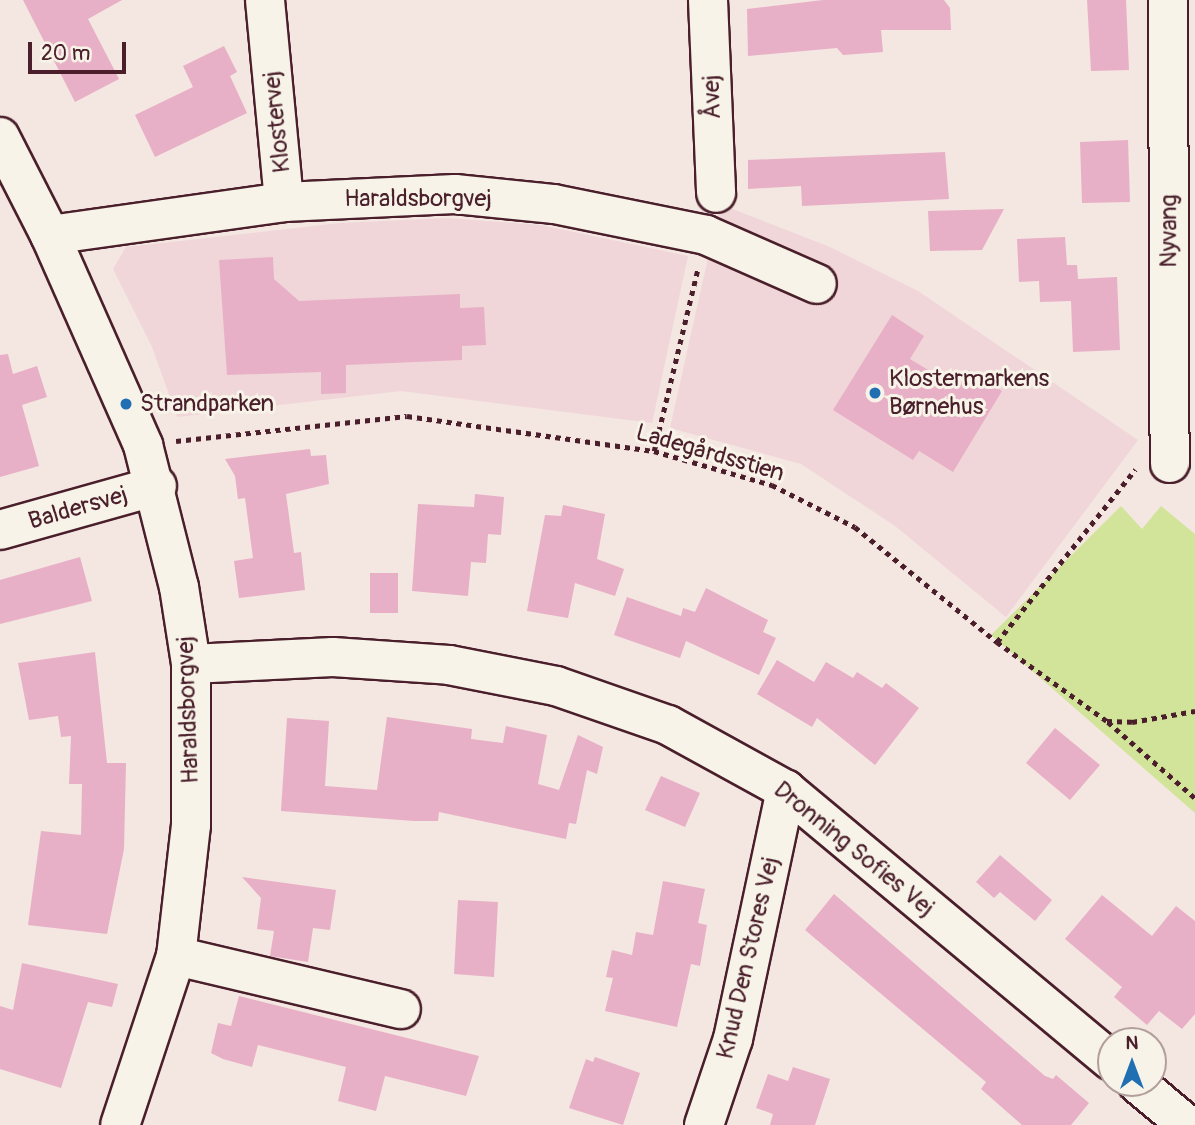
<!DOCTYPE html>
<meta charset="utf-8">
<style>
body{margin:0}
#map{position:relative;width:1195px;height:1125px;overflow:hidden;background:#f4e6e1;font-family:Pangolin,sans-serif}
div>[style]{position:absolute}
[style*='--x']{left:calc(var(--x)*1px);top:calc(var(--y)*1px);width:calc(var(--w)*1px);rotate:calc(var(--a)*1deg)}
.built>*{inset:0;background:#f0d6d9}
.green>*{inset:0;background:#d2e499}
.building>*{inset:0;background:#e8b0c6}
.path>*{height:4.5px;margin-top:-2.25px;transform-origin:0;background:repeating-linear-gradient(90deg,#4a1f2b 0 5px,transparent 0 10px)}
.roads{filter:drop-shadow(2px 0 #4a1f2b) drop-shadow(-2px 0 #4a1f2b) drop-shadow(0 2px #4a1f2b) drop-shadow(0 -2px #4a1f2b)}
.street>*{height:38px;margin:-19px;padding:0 19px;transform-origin:19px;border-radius:19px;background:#f7f3e8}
.secondary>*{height:38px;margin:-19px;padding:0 19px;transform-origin:19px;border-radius:19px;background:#f7f3e8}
.dots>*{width:19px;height:19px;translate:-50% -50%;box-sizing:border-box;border:4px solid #f7f3e8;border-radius:50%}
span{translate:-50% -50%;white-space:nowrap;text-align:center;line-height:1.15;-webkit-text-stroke:6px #f7f3e8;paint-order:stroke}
.street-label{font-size:24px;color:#4a1f2b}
.poi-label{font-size:24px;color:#4a1f2b}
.left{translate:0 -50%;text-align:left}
.north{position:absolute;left:1097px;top:1027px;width:70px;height:70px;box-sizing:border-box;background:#f7f3e8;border:2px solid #b29e9c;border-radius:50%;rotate:0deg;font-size:19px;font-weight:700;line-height:28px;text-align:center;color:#4a1f2b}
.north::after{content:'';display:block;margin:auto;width:24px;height:32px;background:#1f6fb2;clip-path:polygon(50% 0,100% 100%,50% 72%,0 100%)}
.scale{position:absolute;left:28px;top:42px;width:98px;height:32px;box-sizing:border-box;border:4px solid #4a1f2b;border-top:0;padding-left:9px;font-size:21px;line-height:24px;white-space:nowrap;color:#4a1f2b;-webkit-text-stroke:5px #f7f3e8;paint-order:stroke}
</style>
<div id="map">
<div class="built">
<div style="clip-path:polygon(720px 204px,830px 247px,918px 291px,1138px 440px,1006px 617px,895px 526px,801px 464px,670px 428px)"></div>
<div style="clip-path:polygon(447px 218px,541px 225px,688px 256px,652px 423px,401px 391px,177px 417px,152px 347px,113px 269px,126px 247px,340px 223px)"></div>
</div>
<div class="green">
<div style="clip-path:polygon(1121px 506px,1142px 529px,1161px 506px,1195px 534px,1195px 813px,991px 635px)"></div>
</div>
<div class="building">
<div style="clip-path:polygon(23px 0,122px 0,88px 19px,119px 79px,75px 102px)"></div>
<div style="clip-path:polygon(823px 0,944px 0,950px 8px,951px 30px,881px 30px,883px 52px,843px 55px,837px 48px,748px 56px,747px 9px)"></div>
<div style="clip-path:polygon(1087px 0,1126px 0,1129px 70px,1091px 71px)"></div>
<div style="clip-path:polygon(224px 46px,237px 72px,230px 76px,247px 113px,155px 157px,135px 115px,193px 87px,183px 66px)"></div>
<div style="clip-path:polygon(1128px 140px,1130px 202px,1082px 203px,1080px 142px)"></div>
<div style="clip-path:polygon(945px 152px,949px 199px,802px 206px,801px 186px,748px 189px,748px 160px)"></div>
<div style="clip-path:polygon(1004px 209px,982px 250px,930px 251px,928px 211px)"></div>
<div style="clip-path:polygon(1065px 237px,1067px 265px,1077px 265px,1078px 279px,1117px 277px,1120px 350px,1073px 352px,1071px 301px,1040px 302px,1039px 281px,1019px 282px,1017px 239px)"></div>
<div style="clip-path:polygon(273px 257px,274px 279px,299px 301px,460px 294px,460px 308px,484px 307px,486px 345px,462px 346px,462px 360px,346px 365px,346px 393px,321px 394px,321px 372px,227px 375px,219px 260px)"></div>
<div style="clip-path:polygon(892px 315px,924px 336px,910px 359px,958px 388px,969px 370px,1002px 391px,953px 472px,919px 451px,913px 460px,833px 410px)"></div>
<div style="clip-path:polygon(8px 354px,13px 374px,37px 366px,47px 397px,22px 405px,39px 466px,0 477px,0 355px)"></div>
<div style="clip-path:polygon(310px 449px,311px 456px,326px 455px,329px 484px,286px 494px,294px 553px,301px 552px,305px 590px,239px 598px,234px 561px,253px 558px,245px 498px,238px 499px,235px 476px,225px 459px)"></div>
<div style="clip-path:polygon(475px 494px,504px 497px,501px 535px,488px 534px,486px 563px,471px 562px,468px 596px,412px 591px,418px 504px,474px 507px)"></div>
<div style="clip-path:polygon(563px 505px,605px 514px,597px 559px,624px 569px,615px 596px,575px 583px,568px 618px,527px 611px,545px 515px,561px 516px)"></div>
<div style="clip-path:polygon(80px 557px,92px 601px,0 624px,0 580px)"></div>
<div style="clip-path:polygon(370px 573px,398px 573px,398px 613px,370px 613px)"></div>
<div style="clip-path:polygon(706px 588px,768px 620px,763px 632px,776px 638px,759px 675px,686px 641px,680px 658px,614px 635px,627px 597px,681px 616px,683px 608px,695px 612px)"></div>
<div style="clip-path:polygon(95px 652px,107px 763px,126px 763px,124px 849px,107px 934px,28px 925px,41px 831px,81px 835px,82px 784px,69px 784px,71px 736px,61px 737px,58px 716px,29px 720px,18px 663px)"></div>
<div style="clip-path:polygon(777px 660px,814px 682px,826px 662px,853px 678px,857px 672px,882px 688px,886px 683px,919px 708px,875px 765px,817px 718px,812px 727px,757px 694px)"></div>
<div style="clip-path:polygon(387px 717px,472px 729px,471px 739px,503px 743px,506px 726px,547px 735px,538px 784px,559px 790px,578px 735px,603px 747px,597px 774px,587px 770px,576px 824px,569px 823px,566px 839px,439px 812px,438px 821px,414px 821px,281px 811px,287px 718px,329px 721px,325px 786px,377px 790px)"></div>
<div style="clip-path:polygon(1055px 728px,1100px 765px,1070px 800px,1026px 763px)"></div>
<div style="clip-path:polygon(661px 776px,700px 793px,685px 827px,645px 810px)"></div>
<div style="clip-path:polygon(1000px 855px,1052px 900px,1035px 921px,1000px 892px,994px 898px,976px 882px)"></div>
<div style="clip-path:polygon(242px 877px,336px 890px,330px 930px,313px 928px,308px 962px,270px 956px,274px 931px,257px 929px,261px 898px)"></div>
<div style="clip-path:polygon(663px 881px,705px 889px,698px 923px,707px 925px,700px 966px,691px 964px,677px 1027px,605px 1011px,613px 978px,606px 977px,612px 950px,632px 955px,636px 932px,653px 935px)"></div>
<div style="clip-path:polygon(834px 894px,1045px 1076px,1053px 1079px,1056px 1075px,1089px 1103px,1071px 1125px,1022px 1125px,981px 1089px,986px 1082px,805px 930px)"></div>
<div style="clip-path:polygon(1102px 895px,1152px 936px,1176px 906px,1195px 921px,1195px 1014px,1182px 1029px,1159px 1011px,1147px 1025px,1114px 997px,1122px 987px,1065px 939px)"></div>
<div style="clip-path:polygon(458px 900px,498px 902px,494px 977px,454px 974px)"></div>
<div style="clip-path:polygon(22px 963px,118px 984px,112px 1007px,88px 1002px,61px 1088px,0 1069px,0 1006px,13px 1010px)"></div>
<div style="clip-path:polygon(239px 996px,479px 1056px,466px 1096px,385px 1076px,376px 1111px,338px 1101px,346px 1067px,258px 1045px,252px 1067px,223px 1059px,211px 1053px,218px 1023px,231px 1026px)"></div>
<div style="clip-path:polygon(595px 1057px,640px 1073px,623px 1125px,569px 1108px,586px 1059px,593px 1062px)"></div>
<div style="clip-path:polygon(793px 1067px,830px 1079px,815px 1125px,770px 1125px,773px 1114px,756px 1108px,768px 1074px,788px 1081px)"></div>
</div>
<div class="path">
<div style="--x:176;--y:441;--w:232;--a:-6.2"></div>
<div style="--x:407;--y:416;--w:249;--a:8.1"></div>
<div style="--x:654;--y:451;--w:123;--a:16.1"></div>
<div style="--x:772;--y:485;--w:93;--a:26.8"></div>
<div style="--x:855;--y:527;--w:183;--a:39"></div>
<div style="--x:997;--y:642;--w:135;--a:35.7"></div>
<div style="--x:1107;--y:721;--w:25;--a:2"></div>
<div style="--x:1132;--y:722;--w:64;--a:-9.9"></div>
<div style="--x:654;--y:451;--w:188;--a:-76.5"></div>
<div style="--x:997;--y:642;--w:221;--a:-51.3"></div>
<div style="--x:1108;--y:722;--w:116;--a:41.1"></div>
</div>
<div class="roads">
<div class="street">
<div style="--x:265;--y:0;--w:203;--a:84.6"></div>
<div style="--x:708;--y:0;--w:193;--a:87.6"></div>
<div style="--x:1168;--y:0;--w:463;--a:89.8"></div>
<div style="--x:50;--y:235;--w:236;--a:-8"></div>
<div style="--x:284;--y:202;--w:171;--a:-2.7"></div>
<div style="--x:455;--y:194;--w:100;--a:5.8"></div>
<div style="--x:554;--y:204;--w:155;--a:11.5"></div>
<div style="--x:706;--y:235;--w:121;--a:23.8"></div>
<div style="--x:0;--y:530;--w:163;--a:-15.7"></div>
<div style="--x:191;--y:664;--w:142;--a:-2.8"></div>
<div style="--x:333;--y:657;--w:116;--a:3.9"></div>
<div style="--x:449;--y:665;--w:109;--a:11.1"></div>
<div style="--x:556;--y:686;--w:119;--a:19.2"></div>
<div style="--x:668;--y:725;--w:135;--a:28.8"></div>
<div style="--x:786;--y:790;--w:423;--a:39.8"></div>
<div style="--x:176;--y:956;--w:231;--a:13.3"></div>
<div style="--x:1137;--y:1083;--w:65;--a:40"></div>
<div style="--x:704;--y:1125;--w:91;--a:-71.4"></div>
<div style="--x:733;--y:1039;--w:255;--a:-78"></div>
</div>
<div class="secondary">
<div style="--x:0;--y:137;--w:110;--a:63"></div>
<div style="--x:50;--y:235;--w:230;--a:66.1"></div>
<div style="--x:143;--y:445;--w:146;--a:75.8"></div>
<div style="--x:179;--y:587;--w:78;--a:81.1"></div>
<div style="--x:191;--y:664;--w:161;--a:90"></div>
<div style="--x:191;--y:825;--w:132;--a:96.5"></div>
<div style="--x:176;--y:956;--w:178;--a:108.3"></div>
</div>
</div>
<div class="dots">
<div style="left:875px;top:393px;background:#1f6fb2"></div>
<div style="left:126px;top:404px;background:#1f6fb2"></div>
</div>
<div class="street-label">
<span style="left:712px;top:97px;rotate:-92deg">Åvej</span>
<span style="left:277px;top:122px;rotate:-96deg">Klostervej</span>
<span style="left:418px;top:199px">Haraldsborgvej</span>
<span style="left:1169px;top:231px;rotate:-90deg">Nyvang</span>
<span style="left:710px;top:453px;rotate:16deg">Ladegårdsstien</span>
<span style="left:78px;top:508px;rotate:-16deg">Baldersvej</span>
<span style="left:188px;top:710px;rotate:-92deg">Haraldsborgvej</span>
<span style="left:854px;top:849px;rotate:39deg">Dronning Sofies Vej</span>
<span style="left:748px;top:958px;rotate:-77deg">Knud Den Stores Vej</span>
</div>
<div class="poi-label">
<span class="left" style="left:889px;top:393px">Klostermarkens<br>Børnehus</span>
<span class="left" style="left:140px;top:404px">Strandparken</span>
</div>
<div class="north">N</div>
<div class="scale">20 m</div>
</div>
